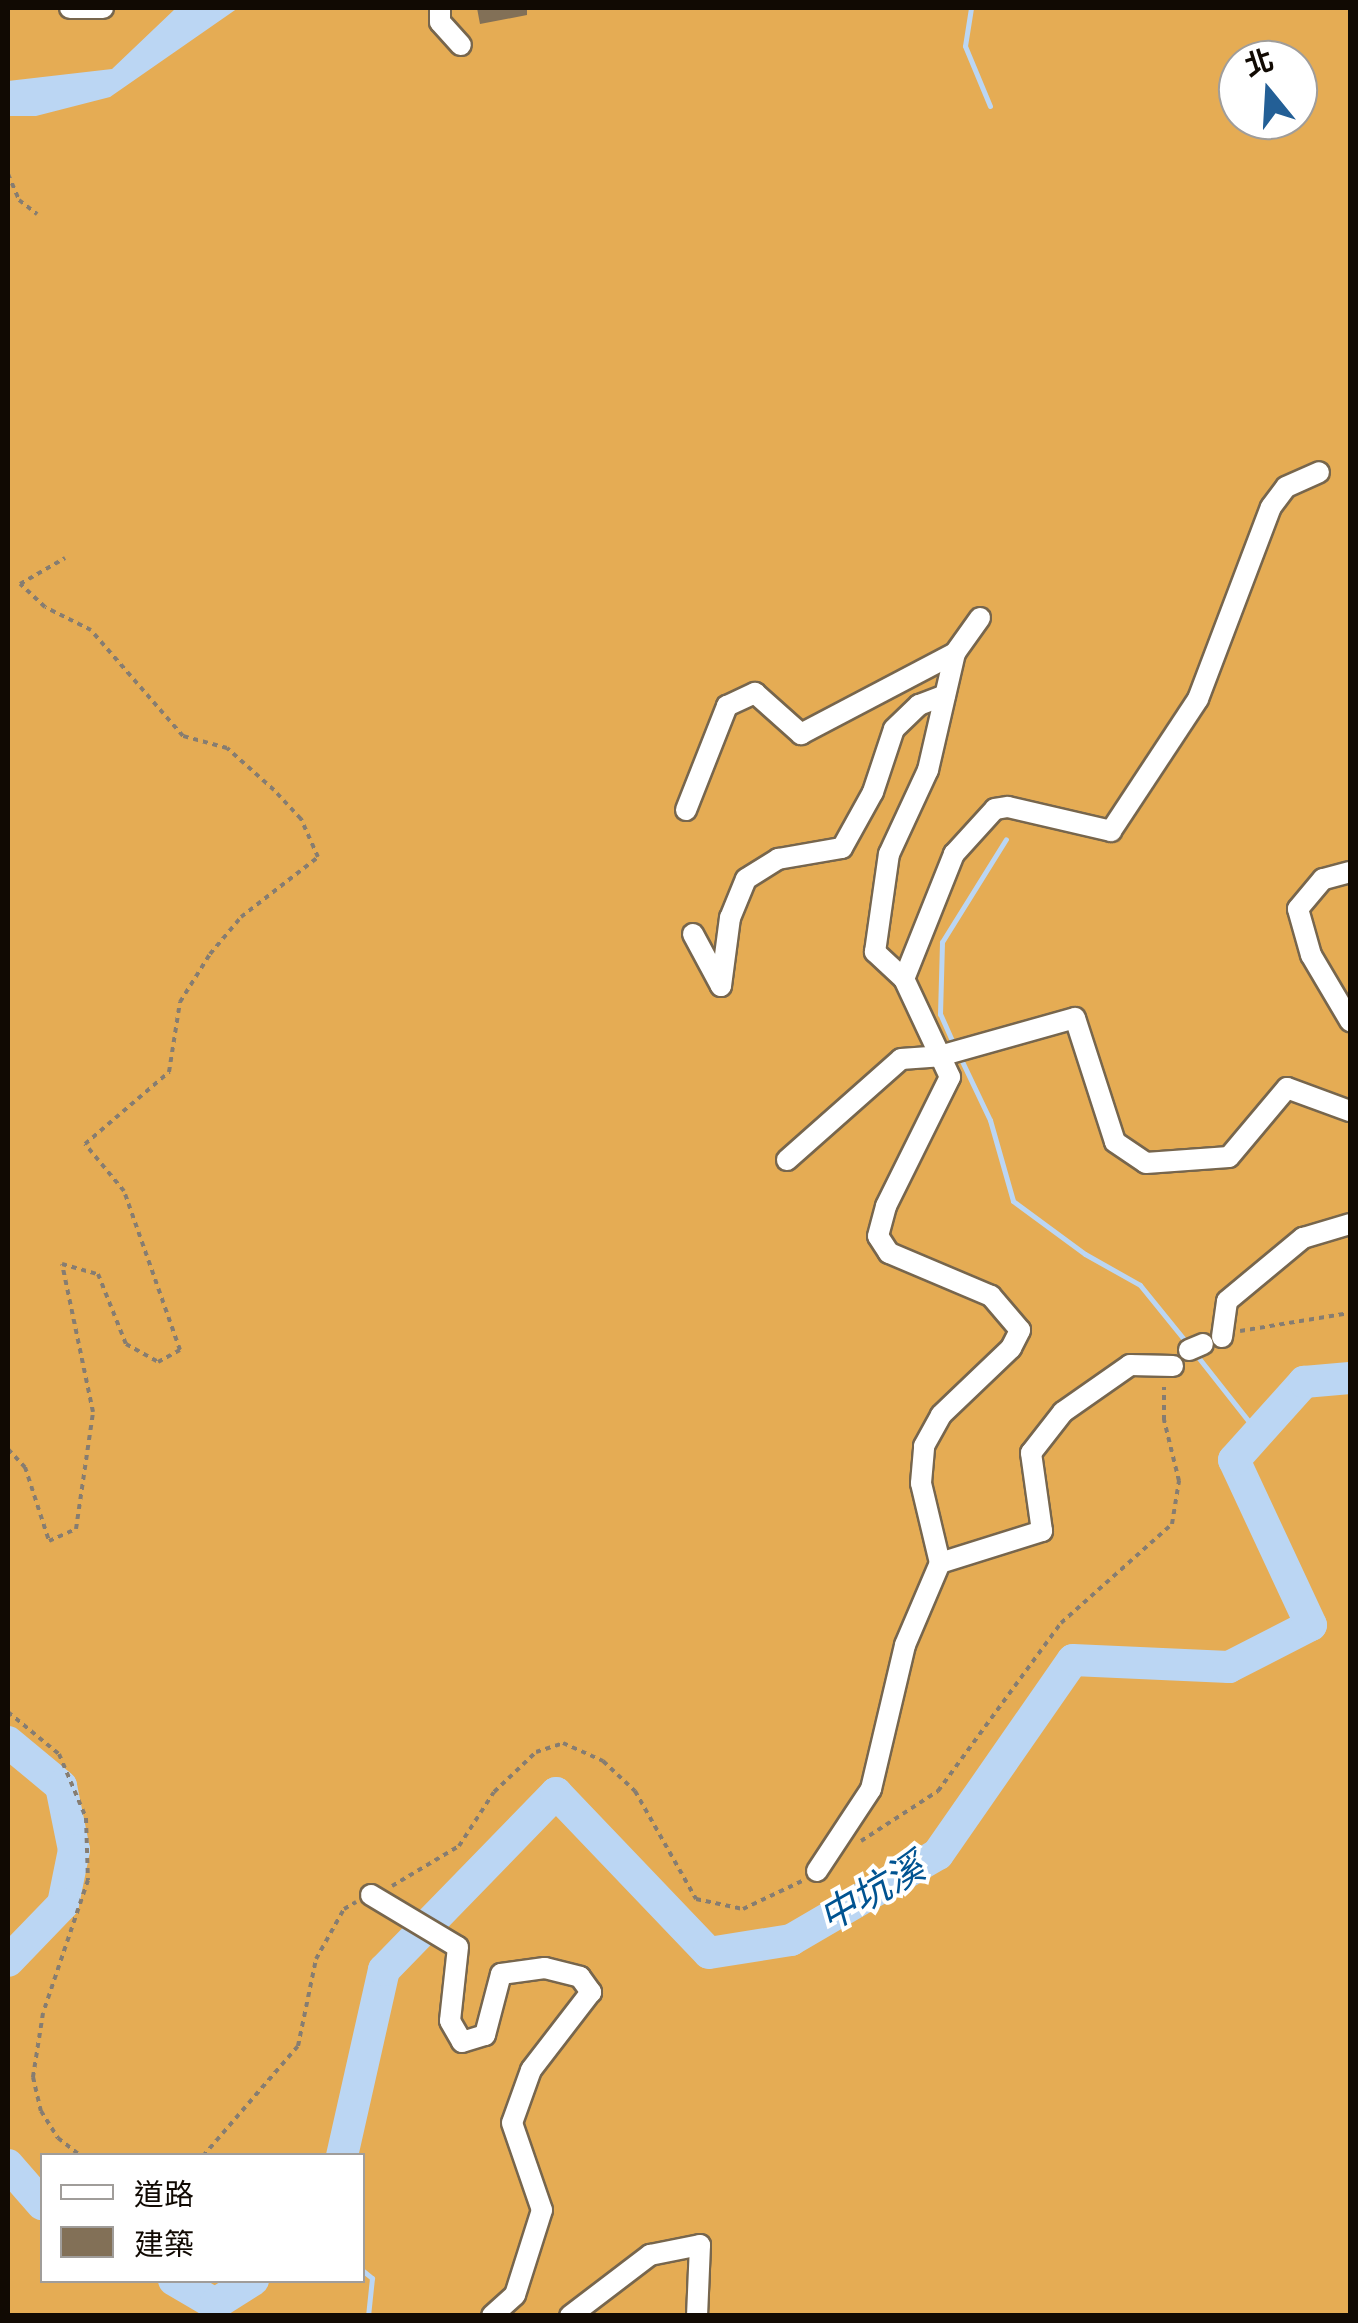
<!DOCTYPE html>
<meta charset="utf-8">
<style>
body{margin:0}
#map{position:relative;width:1358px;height:2323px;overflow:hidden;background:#fef2e1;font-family:Rubik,"Noto Sans TC",sans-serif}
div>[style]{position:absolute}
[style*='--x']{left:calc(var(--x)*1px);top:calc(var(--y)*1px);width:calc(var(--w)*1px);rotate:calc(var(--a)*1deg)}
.forest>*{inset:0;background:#e5ac54}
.water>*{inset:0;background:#bbd6f3}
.stream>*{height:5px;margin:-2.5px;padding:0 2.5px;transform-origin:2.5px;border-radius:2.5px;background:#bbd6f3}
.river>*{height:32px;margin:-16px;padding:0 16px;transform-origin:16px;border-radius:16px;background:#bbd6f3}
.building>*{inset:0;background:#827057}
.path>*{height:4px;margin-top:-2px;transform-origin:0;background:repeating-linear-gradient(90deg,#867d71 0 5px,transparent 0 10px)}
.roads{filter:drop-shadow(2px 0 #77664d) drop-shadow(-2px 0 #77664d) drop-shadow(0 2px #77664d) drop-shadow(0 -2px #77664d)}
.minor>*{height:20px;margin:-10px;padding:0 10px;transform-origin:10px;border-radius:10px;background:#fff}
span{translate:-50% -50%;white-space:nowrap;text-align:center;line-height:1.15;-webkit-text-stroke:8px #fff;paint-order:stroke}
.water-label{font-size:38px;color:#005391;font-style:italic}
.frame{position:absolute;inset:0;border:10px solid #110a03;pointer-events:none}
.legend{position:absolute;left:40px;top:2153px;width:325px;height:130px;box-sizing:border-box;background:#fff;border:2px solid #a09d9a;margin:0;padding:12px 18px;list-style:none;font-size:30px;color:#110a03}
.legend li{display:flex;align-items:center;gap:20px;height:50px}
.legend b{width:50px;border:2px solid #a09d9a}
.north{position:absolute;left:1218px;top:40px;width:100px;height:100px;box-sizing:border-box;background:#fff;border:2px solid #a09d9a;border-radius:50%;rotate:342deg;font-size:28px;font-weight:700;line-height:40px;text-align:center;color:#110a03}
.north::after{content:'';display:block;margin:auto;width:35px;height:45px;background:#235f96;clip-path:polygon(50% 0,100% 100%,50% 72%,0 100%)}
</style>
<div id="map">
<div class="forest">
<div style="clip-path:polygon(evenodd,8px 8px,1350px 8px,1350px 2315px,8px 2315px,8px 8px,1238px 60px,1298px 60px,1298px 120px,1238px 120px,1238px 60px,8px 8px,42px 2156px,362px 2156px,362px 2280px,42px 2280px,42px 2156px)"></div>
</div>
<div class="water">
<div style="clip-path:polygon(176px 8px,238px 8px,110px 97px,36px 116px,8px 116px,8px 81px,112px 69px)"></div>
</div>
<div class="stream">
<div style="--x:971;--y:8;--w:38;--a:99"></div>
<div style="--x:965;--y:46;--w:65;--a:67.4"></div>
<div style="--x:954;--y:1045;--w:34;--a:-114"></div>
<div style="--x:940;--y:1014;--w:72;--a:-88.4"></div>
<div style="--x:942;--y:942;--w:121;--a:-58.1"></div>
<div style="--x:959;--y:1055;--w:72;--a:64.5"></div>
<div style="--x:990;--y:1120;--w:84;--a:74.1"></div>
<div style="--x:1013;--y:1201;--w:89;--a:36.4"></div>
<div style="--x:1085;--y:1254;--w:63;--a:29.4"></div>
<div style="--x:1140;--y:1285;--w:75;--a:51"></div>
<div style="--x:1194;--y:1352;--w:103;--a:51.7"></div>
<div style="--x:362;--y:2270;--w:13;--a:39"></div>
<div style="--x:372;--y:2278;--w:38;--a:96"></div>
</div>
<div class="river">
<div style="--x:8;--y:1742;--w:69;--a:39.7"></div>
<div style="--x:61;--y:1786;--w:65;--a:78.5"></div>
<div style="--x:74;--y:1850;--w:55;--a:101.5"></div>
<div style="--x:63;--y:1904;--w:79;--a:134"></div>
<div style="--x:342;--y:2156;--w:191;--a:-77.3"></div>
<div style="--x:384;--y:1970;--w:247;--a:-45.8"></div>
<div style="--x:556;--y:1793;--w:221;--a:46.3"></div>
<div style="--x:709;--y:1953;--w:83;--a:-9"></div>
<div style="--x:791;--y:1940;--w:170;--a:-30.3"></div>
<div style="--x:938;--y:1854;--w:236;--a:-55.2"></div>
<div style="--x:1073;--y:1660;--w:156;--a:2.6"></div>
<div style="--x:1229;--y:1667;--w:92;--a:-27.1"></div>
<div style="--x:1311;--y:1625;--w:182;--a:-115"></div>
<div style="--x:1234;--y:1460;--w:105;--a:-48.1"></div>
<div style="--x:1304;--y:1382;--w:46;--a:-5"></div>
<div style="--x:8;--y:2165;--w:52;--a:48.9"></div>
<div style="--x:174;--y:2280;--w:48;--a:30.3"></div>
<div style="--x:215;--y:2304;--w:45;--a:-32.3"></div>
</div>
<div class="building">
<div style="clip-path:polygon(477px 8px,527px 8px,527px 15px,480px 24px)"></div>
</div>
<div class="path">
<div style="--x:8;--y:174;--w:28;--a:67"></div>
<div style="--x:19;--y:200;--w:23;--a:38"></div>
<div style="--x:1240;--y:1331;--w:111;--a:-9.3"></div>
<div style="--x:8;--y:1449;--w:25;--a:47"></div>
<div style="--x:25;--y:1467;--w:78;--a:72"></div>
<div style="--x:49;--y:1541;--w:30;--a:-24"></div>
<div style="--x:76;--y:1529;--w:118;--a:-81.7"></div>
<div style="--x:93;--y:1412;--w:151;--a:-101.8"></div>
<div style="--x:62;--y:1264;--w:37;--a:16"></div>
<div style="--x:98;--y:1274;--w:75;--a:68.2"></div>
<div style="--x:126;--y:1344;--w:37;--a:29"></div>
<div style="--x:158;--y:1362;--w:25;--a:-29"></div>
<div style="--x:180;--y:1350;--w:169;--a:-109.4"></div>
<div style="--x:124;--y:1191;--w:61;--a:-129.7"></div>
<div style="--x:85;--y:1144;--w:111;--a:-40.6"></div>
<div style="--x:169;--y:1072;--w:71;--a:-81.1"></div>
<div style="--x:180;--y:1002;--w:57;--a:-58"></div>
<div style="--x:210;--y:954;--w:48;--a:-50"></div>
<div style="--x:241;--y:917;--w:98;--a:-37.9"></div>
<div style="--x:318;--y:857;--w:42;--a:-114.1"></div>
<div style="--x:301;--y:819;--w:40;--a:-133"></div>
<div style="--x:274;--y:790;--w:63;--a:-138.2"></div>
<div style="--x:227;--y:748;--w:46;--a:-164.7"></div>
<div style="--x:183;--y:736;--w:140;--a:-131"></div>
<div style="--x:91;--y:630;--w:51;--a:-153.4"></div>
<div style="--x:45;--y:607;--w:34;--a:-137"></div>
<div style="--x:20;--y:584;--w:52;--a:-30"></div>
<div style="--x:8;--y:1712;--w:66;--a:39.5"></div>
<div style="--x:59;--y:1754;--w:69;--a:67.1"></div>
<div style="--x:86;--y:1818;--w:62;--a:88.2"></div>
<div style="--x:88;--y:1880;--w:140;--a:108.7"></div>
<div style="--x:43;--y:2013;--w:65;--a:98.9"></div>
<div style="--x:33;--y:2077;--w:35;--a:77"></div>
<div style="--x:41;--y:2111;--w:32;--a:58"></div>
<div style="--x:58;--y:2138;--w:29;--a:38"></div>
<div style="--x:861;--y:1841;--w:92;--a:-33"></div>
<div style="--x:938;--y:1791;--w:208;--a:-53.8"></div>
<div style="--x:1061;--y:1623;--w:149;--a:-41.7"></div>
<div style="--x:1172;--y:1524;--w:44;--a:-80.8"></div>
<div style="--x:1179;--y:1481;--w:63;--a:-103.8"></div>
<div style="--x:1164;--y:1420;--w:33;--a:-90"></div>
<div style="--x:392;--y:1886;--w:78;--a:-30.8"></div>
<div style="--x:459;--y:1846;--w:64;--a:-57.1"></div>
<div style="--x:494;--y:1792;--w:58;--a:-43.6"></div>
<div style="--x:536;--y:1752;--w:28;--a:-18"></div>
<div style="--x:563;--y:1743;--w:44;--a:24.2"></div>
<div style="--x:603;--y:1761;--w:44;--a:43.2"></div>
<div style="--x:635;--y:1791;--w:124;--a:60.5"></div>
<div style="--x:696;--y:1899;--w:48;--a:12"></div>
<div style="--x:743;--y:1909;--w:68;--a:-25.4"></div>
<div style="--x:203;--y:2156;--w:145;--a:-49.2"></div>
<div style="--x:298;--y:2046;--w:89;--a:-78.3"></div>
<div style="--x:316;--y:1959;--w:57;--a:-60.8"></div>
<div style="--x:344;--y:1909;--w:14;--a:-30"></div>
</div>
<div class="roads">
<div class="minor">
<div style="--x:70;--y:8;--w:33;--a:0"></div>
<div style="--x:440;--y:8;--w:14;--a:90"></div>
<div style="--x:440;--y:22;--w:31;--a:48"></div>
<div style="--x:686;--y:810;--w:112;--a:-68.5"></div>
<div style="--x:727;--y:706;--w:31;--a:-25"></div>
<div style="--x:755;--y:693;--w:62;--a:41.7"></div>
<div style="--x:801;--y:734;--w:174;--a:-27.7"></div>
<div style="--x:1350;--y:872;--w:28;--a:165"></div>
<div style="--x:1323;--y:879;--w:39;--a:130"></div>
<div style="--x:1298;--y:909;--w:48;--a:74.2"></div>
<div style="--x:1311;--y:955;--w:77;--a:59.4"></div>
<div style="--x:693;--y:934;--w:59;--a:61.7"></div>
<div style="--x:721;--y:986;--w:69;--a:-82.5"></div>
<div style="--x:730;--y:918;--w:42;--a:-67.7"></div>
<div style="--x:746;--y:879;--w:38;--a:-32"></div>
<div style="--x:778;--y:859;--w:65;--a:-9.8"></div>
<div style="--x:842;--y:848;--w:64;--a:-61"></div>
<div style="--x:873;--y:792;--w:66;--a:-71.6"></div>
<div style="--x:894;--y:729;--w:35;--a:-44"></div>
<div style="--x:919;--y:705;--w:28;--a:-21"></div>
<div style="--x:904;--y:979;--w:135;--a:-68.2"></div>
<div style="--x:954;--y:854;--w:61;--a:-47.7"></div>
<div style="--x:995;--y:809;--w:13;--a:-9"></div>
<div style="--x:1008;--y:807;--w:106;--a:13.1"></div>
<div style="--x:1111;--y:831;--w:158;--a:-56.6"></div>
<div style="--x:1198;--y:699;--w:205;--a:-69.2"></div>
<div style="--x:1271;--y:507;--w:25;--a:-53"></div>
<div style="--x:1286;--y:487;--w:36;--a:-24"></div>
<div style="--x:787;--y:1160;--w:152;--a:-41.5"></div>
<div style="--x:901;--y:1059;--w:39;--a:-4"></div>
<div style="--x:940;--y:1056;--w:140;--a:-15.7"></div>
<div style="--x:1075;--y:1018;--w:130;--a:72.1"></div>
<div style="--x:1115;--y:1142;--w:37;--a:34"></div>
<div style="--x:1146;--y:1163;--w:83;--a:-4.1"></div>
<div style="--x:1229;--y:1157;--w:90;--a:-50"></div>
<div style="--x:1287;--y:1088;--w:67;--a:20.1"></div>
<div style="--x:1222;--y:1337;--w:36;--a:-82"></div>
<div style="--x:1227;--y:1301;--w:99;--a:-39.7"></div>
<div style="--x:1303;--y:1238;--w:49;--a:-16.6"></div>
<div style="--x:1189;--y:1350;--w:15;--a:-23"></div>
<div style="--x:940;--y:1563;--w:107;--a:-17.4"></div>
<div style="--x:1042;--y:1531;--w:79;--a:-98"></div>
<div style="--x:1031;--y:1453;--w:52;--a:-52"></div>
<div style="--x:1063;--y:1412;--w:82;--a:-35"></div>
<div style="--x:1130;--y:1365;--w:43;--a:1.3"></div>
<div style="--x:817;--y:1871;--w:98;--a:-56.6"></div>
<div style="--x:871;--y:1789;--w:148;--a:-76.7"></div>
<div style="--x:905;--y:1645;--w:89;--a:-66.9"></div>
<div style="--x:940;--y:1563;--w:82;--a:-103.4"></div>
<div style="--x:921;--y:1483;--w:37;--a:-85"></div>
<div style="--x:924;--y:1446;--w:35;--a:-61"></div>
<div style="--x:941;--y:1415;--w:97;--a:-43.7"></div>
<div style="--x:1011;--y:1348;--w:20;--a:-63"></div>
<div style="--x:1020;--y:1330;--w:45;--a:-130.5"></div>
<div style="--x:991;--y:1296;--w:111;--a:-157.1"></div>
<div style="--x:889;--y:1253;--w:20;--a:-123"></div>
<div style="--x:878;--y:1236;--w:31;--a:-75"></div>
<div style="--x:886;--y:1206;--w:144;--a:-63.6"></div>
<div style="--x:950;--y:1077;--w:108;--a:-115.1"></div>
<div style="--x:904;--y:979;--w:40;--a:-137"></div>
<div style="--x:875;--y:952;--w:99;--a:-81.9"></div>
<div style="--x:889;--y:854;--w:93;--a:-65.1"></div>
<div style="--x:928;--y:770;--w:120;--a:-77"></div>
<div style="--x:955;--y:653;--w:43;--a:-54.5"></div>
<div style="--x:371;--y:1895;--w:101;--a:30.9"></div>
<div style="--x:458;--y:1947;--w:74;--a:96.2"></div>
<div style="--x:450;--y:2021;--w:24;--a:60"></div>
<div style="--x:462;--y:2042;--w:24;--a:-17"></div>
<div style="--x:485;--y:2035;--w:63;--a:-75.3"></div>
<div style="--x:501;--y:1974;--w:44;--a:-7.8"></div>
<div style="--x:545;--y:1968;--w:36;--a:14"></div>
<div style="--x:580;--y:1977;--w:19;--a:54"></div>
<div style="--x:591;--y:1992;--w:98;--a:127.6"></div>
<div style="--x:531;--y:2070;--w:56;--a:109.7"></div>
<div style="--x:512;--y:2123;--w:92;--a:71"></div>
<div style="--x:542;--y:2210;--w:89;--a:107.6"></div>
<div style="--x:515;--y:2295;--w:31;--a:138"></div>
<div style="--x:570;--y:2316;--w:101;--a:-37.3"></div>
<div style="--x:650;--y:2255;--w:51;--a:-11.3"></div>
<div style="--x:700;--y:2245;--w:71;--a:92.4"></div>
</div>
</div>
<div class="water-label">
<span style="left:872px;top:1893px;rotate:-30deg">中坑溪</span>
</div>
<div class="frame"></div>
<ul class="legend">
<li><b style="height:12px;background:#fff"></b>道路</li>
<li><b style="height:28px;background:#827057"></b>建築</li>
</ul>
<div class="north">北</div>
</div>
